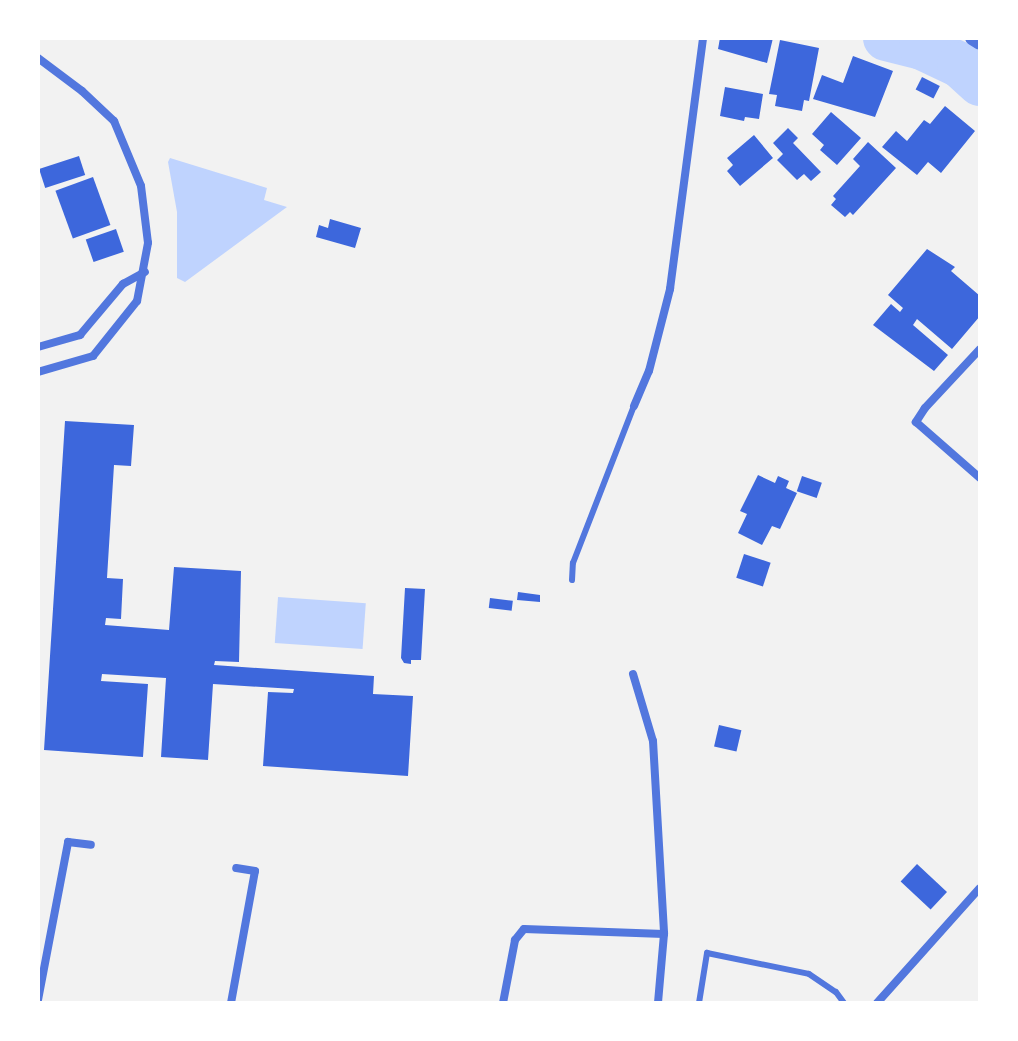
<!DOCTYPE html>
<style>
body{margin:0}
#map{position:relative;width:1018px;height:1041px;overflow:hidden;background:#f2f2f2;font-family:Merriweather,serif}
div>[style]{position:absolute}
.water>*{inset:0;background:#bfd3fe;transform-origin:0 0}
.river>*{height:46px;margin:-23px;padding:0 23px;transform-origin:23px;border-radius:23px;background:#bfd3fe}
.building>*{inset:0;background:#3d67dc;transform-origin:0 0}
.service>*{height:6px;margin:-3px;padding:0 3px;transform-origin:3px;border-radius:3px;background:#5277de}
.minor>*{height:8px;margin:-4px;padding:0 4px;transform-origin:4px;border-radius:4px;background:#5277de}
.tertiary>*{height:14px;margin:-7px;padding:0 7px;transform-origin:7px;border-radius:7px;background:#5277de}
span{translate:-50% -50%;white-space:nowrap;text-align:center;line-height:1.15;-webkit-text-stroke:6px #fff;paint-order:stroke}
.frame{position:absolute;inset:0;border:40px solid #fff;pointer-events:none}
</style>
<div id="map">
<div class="water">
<i style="clip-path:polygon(170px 158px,267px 188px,264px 200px,287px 207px,185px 282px,177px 278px,177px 212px,168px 162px)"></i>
<i style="left:278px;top:597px;width:88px;height:46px;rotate:4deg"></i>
</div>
<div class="river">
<i style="left:886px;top:38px;width:37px;rotate:14deg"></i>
<i style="left:922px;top:47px;width:42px;rotate:25.3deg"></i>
<i style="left:960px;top:65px;width:27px;rotate:42deg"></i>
</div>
<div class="building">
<i style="clip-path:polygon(720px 38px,773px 38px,767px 63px,718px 49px)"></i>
<i style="clip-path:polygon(780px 40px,819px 48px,809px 101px,804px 100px,802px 111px,775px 106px,777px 95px,769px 94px)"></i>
<i style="clip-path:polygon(853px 56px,893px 71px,875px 117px,813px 99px,822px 75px,843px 83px)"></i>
<i style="left:922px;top:77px;width:20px;height:14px;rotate:27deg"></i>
<i style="clip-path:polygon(725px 87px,763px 94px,759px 119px,745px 117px,744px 121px,720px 116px)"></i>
<i style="clip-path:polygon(945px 106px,975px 131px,941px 173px,928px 162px,917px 175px,882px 147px,896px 131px,907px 141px,924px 120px,930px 124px)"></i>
<i style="clip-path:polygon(831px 112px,861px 138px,837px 165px,820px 150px,824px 145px,812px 134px)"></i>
<i style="clip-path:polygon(788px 128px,798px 138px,793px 143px,821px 172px,811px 181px,804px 174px,797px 180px,777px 160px,783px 154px,773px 143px)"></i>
<i style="clip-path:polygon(754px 135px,773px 158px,740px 186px,727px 171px,733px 165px,727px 158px)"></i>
<i style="clip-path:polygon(868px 142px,896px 168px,853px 215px,850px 212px,845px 217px,831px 205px,836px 199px,833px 196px,860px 166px,853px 159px)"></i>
<i style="left:79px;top:156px;width:20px;height:42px;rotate:72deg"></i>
<i style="left:93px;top:177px;width:51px;height:40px;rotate:70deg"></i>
<i style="clip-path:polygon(330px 219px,361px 228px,355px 248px,316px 237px,319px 225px,328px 228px)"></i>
<i style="left:116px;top:229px;width:24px;height:32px;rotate:71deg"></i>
<i style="clip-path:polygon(927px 249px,955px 267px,951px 271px,980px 296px,980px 316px,952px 349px,917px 319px,913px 325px,948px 355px,934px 371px,873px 325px,891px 304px,900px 312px,903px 308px,888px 295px)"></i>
<i style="clip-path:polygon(65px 421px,134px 425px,131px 466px,114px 465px,107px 578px,123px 579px,121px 619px,106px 618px,105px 625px,169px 630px,174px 567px,241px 571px,239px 662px,215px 661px,214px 665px,374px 676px,373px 694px,413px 696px,408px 776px,263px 766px,268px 692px,293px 693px,294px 689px,213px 684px,208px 760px,161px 757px,166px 678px,102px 674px,101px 681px,148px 684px,143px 757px,44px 750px)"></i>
<i style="clip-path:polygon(758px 475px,775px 483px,778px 476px,789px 481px,786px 488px,797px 493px,780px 529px,772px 526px,762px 545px,738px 533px,747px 514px,740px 511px)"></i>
<i style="left:802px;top:476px;width:21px;height:16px;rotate:19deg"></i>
<i style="left:744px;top:554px;width:28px;height:25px;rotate:18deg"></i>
<i style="clip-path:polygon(405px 588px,425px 589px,421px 660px,411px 660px,411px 664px,404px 663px,401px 658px)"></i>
<i style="clip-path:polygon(518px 592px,540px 595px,540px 602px,517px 600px)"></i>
<i style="left:490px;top:598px;width:23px;height:10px;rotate:7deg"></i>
<i style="left:719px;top:725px;width:23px;height:22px;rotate:13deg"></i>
<i style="left:917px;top:864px;width:41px;height:24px;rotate:43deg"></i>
</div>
<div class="service">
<i style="left:572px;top:580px;width:17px;rotate:-87deg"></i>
<i style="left:573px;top:563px;width:168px;rotate:-68.8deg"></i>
<i style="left:699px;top:1003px;width:51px;rotate:-80.9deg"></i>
<i style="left:707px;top:953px;width:104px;rotate:11.6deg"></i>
<i style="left:809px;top:974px;width:32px;rotate:34deg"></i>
<i style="left:836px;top:992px;width:14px;rotate:54deg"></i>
</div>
<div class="minor">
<i style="left:38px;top:58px;width:55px;rotate:36.9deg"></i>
<i style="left:82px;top:91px;width:44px;rotate:43.2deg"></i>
<i style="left:114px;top:121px;width:70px;rotate:67.4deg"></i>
<i style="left:141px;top:186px;width:57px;rotate:83deg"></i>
<i style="left:148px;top:243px;width:59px;rotate:100.7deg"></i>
<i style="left:137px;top:301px;width:70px;rotate:128.7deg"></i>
<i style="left:93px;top:356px;width:57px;rotate:163.8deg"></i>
<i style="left:38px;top:347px;width:44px;rotate:-15.9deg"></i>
<i style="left:80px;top:335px;width:67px;rotate:-49.9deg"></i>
<i style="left:123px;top:284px;width:25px;rotate:-29deg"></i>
<i style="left:980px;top:349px;width:81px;rotate:133deg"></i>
<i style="left:925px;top:408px;width:17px;rotate:123deg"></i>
<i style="left:916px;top:422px;width:85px;rotate:41.2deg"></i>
<i style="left:634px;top:406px;width:38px;rotate:-67deg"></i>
<i style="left:649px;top:371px;width:85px;rotate:-75.6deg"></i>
<i style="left:670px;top:289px;width:253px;rotate:-82.5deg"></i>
<i style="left:633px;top:674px;width:70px;rotate:73.4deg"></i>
<i style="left:653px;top:741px;width:193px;rotate:86.7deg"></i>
<i style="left:664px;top:934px;width:69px;rotate:95deg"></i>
<i style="left:38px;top:1000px;width:161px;rotate:-79.2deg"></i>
<i style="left:68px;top:842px;width:23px;rotate:7deg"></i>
<i style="left:231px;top:1003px;width:134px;rotate:-79.7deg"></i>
<i style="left:255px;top:871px;width:19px;rotate:-171deg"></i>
<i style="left:503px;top:1003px;width:64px;rotate:-79.2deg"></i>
<i style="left:515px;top:940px;width:14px;rotate:-51deg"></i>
<i style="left:524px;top:929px;width:140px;rotate:2deg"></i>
<i style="left:877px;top:1003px;width:154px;rotate:-48.2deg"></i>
</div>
<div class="tertiary">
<i style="left:972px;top:38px;width:9px;rotate:32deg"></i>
</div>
<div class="frame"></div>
</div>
